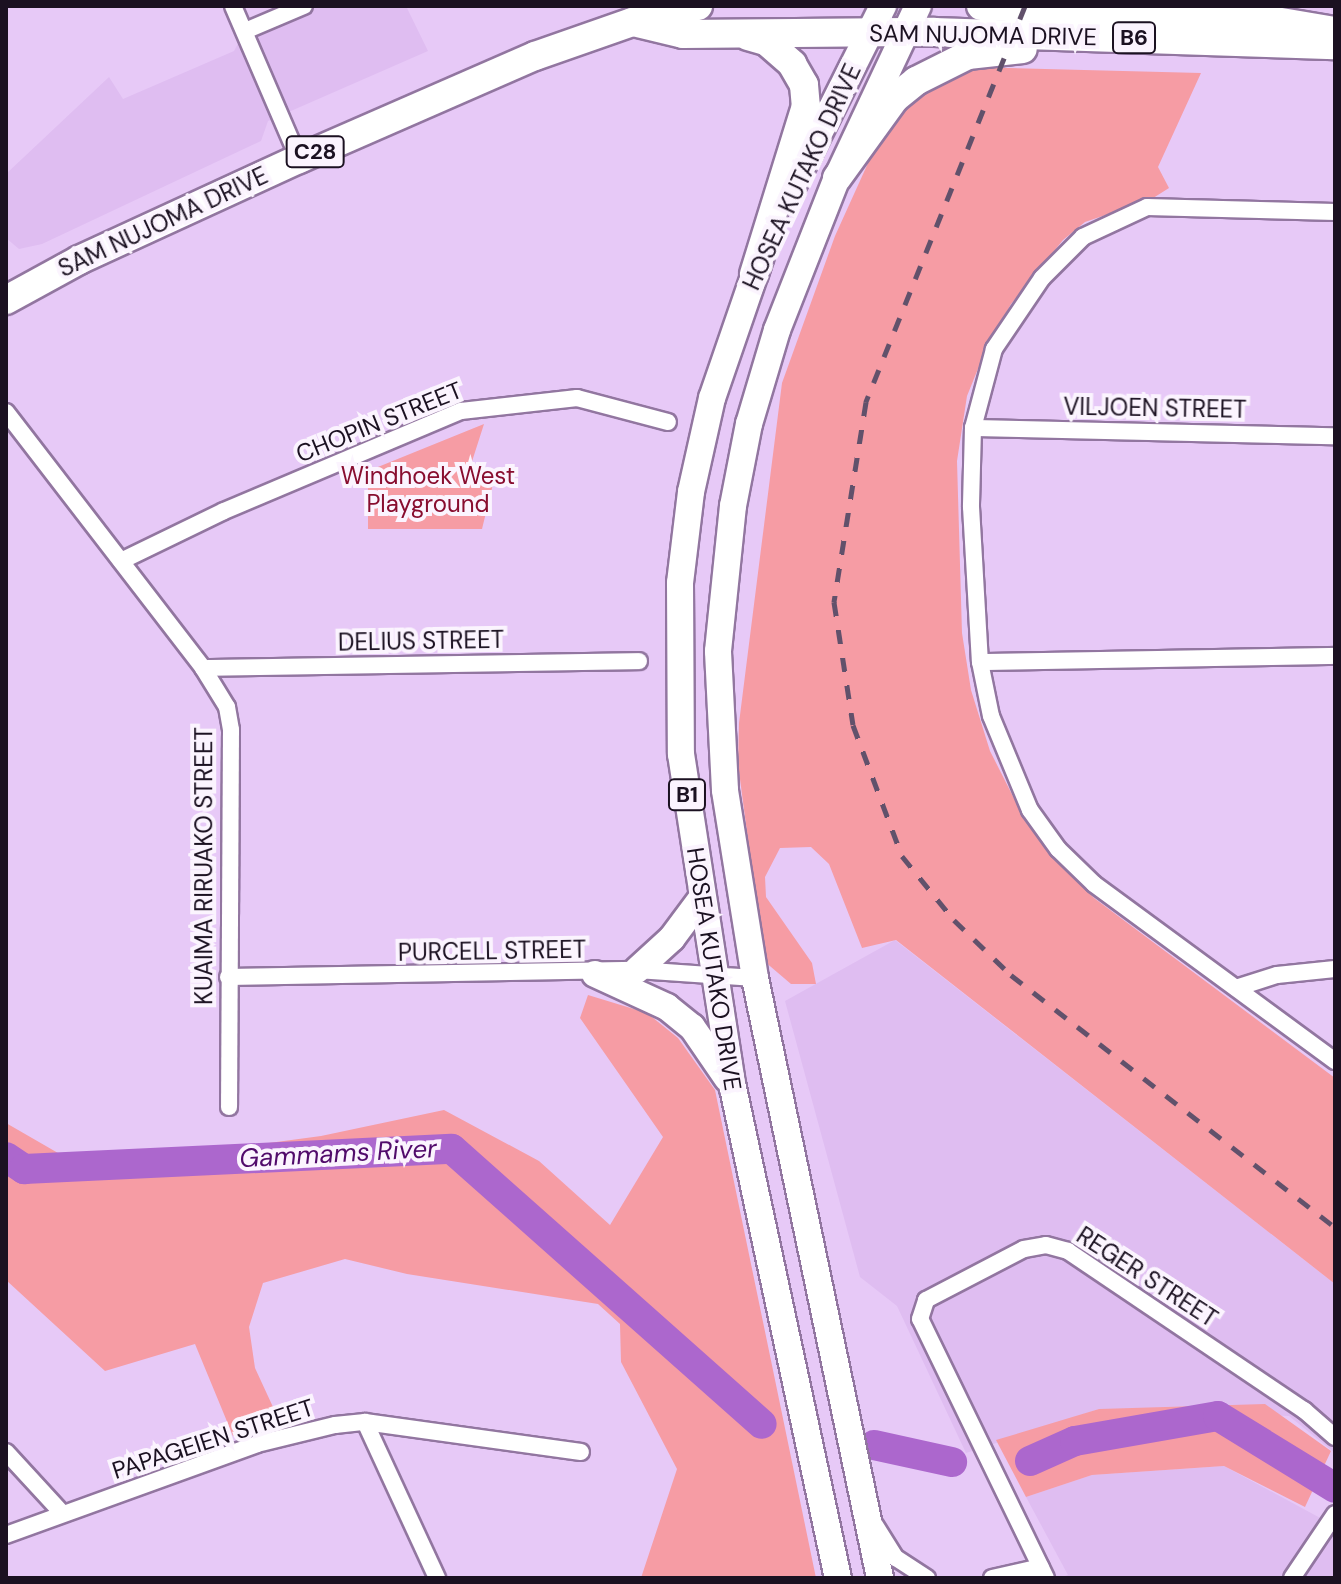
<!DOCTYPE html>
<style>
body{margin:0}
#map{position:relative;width:1341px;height:1584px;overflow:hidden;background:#e7c9f7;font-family:"DM Sans",sans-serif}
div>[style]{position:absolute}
.built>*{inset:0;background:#dfbdf1}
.green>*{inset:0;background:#f69ca4}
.river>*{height:30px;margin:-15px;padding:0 15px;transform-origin:15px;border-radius:15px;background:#ac67cd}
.roads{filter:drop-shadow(2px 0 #9276a0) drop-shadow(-2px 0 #9276a0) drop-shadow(0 2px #9276a0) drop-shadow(0 -2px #9276a0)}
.minor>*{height:16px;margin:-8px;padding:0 8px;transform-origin:8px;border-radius:8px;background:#fff}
.primary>*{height:26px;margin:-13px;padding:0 13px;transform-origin:13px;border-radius:13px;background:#fff}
.trunk>*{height:28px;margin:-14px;padding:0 14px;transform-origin:14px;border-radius:14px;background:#fff}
.rail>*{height:5px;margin-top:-2.5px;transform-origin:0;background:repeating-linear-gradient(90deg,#61516b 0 14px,transparent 0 28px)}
span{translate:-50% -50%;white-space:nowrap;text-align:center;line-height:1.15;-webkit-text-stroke:8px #fbf4fe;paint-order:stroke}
.shield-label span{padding:2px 6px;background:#fbf4fe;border:2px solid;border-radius:6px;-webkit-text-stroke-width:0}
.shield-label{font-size:22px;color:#1b1121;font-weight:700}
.street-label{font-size:24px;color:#1b1121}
.park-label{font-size:24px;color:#880d2f}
.water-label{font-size:26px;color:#510b6b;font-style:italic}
.frame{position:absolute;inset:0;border:8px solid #1b1121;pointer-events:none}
</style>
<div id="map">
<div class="built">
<i style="clip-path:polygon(304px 6px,406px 6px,428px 51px,268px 121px,261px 141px,42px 244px,19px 249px,6px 238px,6px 174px,109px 77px,123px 99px,234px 51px,245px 31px)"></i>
<i style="clip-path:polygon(895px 940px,1335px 1284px,1335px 1453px,1289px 1416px,1099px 1409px,966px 1453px,897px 1306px,860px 1277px,785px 1001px)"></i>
<i style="clip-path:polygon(1224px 1466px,1335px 1526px,1335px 1578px,1059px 1578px,1068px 1575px,1026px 1497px,1092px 1475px)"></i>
</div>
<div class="green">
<i style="clip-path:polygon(969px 67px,1201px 73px,1158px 167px,1169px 188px,1150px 200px,1085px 222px,1063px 240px,1011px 304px,986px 349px,967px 396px,957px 461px,962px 633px,971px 690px,990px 751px,1023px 816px,1056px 857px,1094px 898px,1335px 1078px,1335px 1284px,896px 940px,862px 948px,829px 864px,811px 847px,780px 848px,765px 877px,766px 897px,812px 963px,816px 984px,791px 984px,764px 961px,738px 764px,739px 723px,782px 383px,835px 236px,883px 130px,913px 96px)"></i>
<i style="clip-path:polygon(484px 424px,467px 477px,494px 480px,482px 529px,368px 529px,368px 471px)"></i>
<i style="clip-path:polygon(588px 995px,647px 1013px,678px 1038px,715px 1090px,816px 1578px,641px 1578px,677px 1469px,621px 1362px,620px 1324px,598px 1304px,407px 1274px,345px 1259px,263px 1283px,249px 1327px,255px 1368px,279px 1420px,233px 1436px,195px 1344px,105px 1371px,6px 1280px,6px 1123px,58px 1153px,218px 1150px,321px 1136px,444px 1110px,539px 1161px,610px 1225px,663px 1137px,580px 1018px)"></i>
<i style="clip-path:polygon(1265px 1404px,1331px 1451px,1305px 1507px,1224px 1466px,1092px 1475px,1026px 1497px,996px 1440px,1099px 1409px)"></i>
</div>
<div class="river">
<i style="left:6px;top:1157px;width:22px;rotate:34deg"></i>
<i style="left:24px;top:1169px;width:428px;rotate:-2.7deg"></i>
<i style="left:452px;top:1149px;width:414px;rotate:41.6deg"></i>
<i style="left:874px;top:1445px;width:80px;rotate:12.3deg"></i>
<i style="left:1030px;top:1461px;width:49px;rotate:-24deg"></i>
<i style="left:1075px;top:1441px;width:145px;rotate:-9.9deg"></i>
<i style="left:1218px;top:1416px;width:137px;rotate:31.6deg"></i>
</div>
<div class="roads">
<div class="minor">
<i style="left:233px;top:6px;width:167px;rotate:66.7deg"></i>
<i style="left:245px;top:31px;width:64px;rotate:-23deg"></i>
<i style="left:1335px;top:212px;width:188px;rotate:-178.5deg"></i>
<i style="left:1147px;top:207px;width:71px;rotate:154.9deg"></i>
<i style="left:1083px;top:237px;width:58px;rotate:135deg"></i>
<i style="left:1042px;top:278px;width:86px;rotate:124.1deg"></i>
<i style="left:994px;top:349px;width:82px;rotate:104.9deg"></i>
<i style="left:973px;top:428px;width:79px;rotate:91.5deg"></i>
<i style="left:971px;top:507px;width:155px;rotate:86.7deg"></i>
<i style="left:980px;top:662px;width:55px;rotate:78.5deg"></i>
<i style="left:991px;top:716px;width:102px;rotate:67.5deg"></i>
<i style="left:1030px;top:810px;width:48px;rotate:54.3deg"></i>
<i style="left:1058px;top:849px;width:50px;rotate:44.2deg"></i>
<i style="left:1094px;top:884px;width:299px;rotate:36.3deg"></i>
<i style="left:6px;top:412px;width:323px;rotate:52.4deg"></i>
<i style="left:203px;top:668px;width:46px;rotate:58.4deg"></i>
<i style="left:227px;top:707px;width:23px;rotate:80deg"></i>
<i style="left:231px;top:730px;width:377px;rotate:90.3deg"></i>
<i style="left:973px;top:428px;width:362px;rotate:1.3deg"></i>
<i style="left:121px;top:561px;width:114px;rotate:-25.9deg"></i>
<i style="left:224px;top:511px;width:257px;rotate:-22.9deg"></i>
<i style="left:461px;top:411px;width:117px;rotate:-6.4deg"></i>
<i style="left:577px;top:398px;width:94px;rotate:14.8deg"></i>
<i style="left:980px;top:662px;width:355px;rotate:-1deg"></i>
<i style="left:203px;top:668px;width:436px;rotate:-0.9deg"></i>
<i style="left:228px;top:977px;width:409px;rotate:-1deg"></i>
<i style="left:637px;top:970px;width:118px;rotate:3.9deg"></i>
<i style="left:1236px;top:988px;width:43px;rotate:-17.6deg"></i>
<i style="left:1277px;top:975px;width:58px;rotate:-5.9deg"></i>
<i style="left:365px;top:1422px;width:172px;rotate:65.2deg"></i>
<i style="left:6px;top:1452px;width:83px;rotate:47.4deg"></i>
<i style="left:875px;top:1525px;width:39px;rotate:58deg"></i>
<i style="left:896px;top:1558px;width:37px;rotate:33deg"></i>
<i style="left:6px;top:1535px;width:267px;rotate:-19.9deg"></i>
<i style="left:257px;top:1444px;width:80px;rotate:-13.7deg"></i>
<i style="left:335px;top:1425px;width:30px;rotate:-6deg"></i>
<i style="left:365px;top:1422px;width:218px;rotate:7.9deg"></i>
<i style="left:992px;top:1578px;width:50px;rotate:-12.7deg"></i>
<i style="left:1046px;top:1578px;width:288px;rotate:-115.9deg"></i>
<i style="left:920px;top:1319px;width:20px;rotate:-72deg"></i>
<i style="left:926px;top:1300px;width:110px;rotate:-27.5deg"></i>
<i style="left:1024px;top:1249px;width:22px;rotate:-10deg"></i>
<i style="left:1046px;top:1245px;width:23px;rotate:15deg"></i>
<i style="left:1068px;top:1251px;width:285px;rotate:34deg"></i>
<i style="left:1304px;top:1410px;width:41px;rotate:41.1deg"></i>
<i style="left:1292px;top:1578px;width:77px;rotate:-56.1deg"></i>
</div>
<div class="primary">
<i style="left:788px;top:195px;width:212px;rotate:-63.3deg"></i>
<i style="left:761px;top:256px;width:150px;rotate:109deg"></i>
<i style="left:712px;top:398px;width:96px;rotate:102.6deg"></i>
<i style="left:691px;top:492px;width:92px;rotate:96.9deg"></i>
<i style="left:680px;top:583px;width:171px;rotate:89.7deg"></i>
<i style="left:681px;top:754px;width:338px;rotate:81.2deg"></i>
<i style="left:733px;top:1088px;width:501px;rotate:77.91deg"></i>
<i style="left:637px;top:970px;width:47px;rotate:-42.4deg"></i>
<i style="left:672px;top:938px;width:49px;rotate:-53.4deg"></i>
<i style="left:595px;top:974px;width:79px;rotate:24.6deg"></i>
<i style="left:667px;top:1007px;width:32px;rotate:39deg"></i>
<i style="left:692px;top:1027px;width:62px;rotate:55.5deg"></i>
<i style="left:880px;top:1578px;width:613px;rotate:-101.77deg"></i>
<i style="left:755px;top:978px;width:190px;rotate:-99.1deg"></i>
<i style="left:725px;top:790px;width:139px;rotate:-92.9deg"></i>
<i style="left:718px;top:651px;width:146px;rotate:-84.1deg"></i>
<i style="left:733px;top:506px;width:84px;rotate:-79deg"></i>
<i style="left:749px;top:424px;width:98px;rotate:-73.4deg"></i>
<i style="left:777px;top:330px;width:163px;rotate:-68.5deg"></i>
<i style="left:837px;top:178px;width:190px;rotate:-64.8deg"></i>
</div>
<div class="trunk">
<i style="left:981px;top:6px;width:265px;rotate:2.2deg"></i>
<i style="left:1246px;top:16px;width:90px;rotate:9.6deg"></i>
<i style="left:637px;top:23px;width:47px;rotate:13.4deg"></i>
<i style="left:683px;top:34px;width:251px;rotate:-0.5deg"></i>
<i style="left:934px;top:32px;width:401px;rotate:1.9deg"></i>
<i style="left:748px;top:36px;width:19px;rotate:16deg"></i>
<i style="left:766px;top:41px;width:35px;rotate:41deg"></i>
<i style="left:792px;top:64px;width:24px;rotate:60deg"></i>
<i style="left:804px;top:85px;width:21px;rotate:85deg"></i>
<i style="left:806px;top:106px;width:176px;rotate:107.2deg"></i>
<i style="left:837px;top:178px;width:99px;rotate:-54.1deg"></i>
<i style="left:895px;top:98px;width:27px;rotate:-39deg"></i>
<i style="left:916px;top:81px;width:58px;rotate:-26.6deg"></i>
<i style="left:968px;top:55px;width:55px;rotate:-6.2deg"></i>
<i style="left:6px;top:300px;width:83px;rotate:-28.7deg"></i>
<i style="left:79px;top:260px;width:242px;rotate:-24.7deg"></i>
<i style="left:299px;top:159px;width:257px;rotate:-23.6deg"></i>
<i style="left:535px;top:56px;width:103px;rotate:-19.3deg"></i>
<i style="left:632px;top:22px;width:68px;rotate:-13.6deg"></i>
</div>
</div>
<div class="rail">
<i style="left:1025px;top:6px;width:427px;rotate:111.9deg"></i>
<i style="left:866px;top:402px;width:203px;rotate:99.1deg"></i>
<i style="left:834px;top:602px;width:124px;rotate:81.2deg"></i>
<i style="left:853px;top:725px;width:140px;rotate:69.5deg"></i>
<i style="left:902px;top:856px;width:82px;rotate:50.9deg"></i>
<i style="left:954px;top:920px;width:79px;rotate:44deg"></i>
<i style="left:1011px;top:975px;width:410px;rotate:37.9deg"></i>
</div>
<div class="shield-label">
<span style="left:1134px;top:38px">B6</span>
<span style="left:315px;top:152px">C28</span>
<span style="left:687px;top:795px">B1</span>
</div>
<div class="street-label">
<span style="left:983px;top:35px;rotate:1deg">SAM NUJOMA DRIVE</span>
<span style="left:802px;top:177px;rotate:-65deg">HOSEA KUTAKO DRIVE</span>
<span style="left:163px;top:222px;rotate:-25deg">SAM NUJOMA DRIVE</span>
<span style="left:1155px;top:408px;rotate:1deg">VILJOEN STREET</span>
<span style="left:379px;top:422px;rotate:-22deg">CHOPIN STREET</span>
<span style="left:421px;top:641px;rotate:-1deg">DELIUS STREET</span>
<span style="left:204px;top:866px;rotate:-90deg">KUAIMA RIRUAKO STREET</span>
<span style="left:492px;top:951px;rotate:-1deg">PURCELL STREET</span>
<span style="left:714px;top:969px;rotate:81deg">HOSEA KUTAKO DRIVE</span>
<span style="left:1147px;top:1277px;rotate:33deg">REGER STREET</span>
<span style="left:213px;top:1439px;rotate:-18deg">PAPAGEIEN STREET</span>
</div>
<div class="park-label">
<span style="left:428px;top:490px">Windhoek West<br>Playground</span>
</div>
<div class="water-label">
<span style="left:338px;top:1154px;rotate:-3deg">Gammams River</span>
</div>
<div class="frame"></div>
</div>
